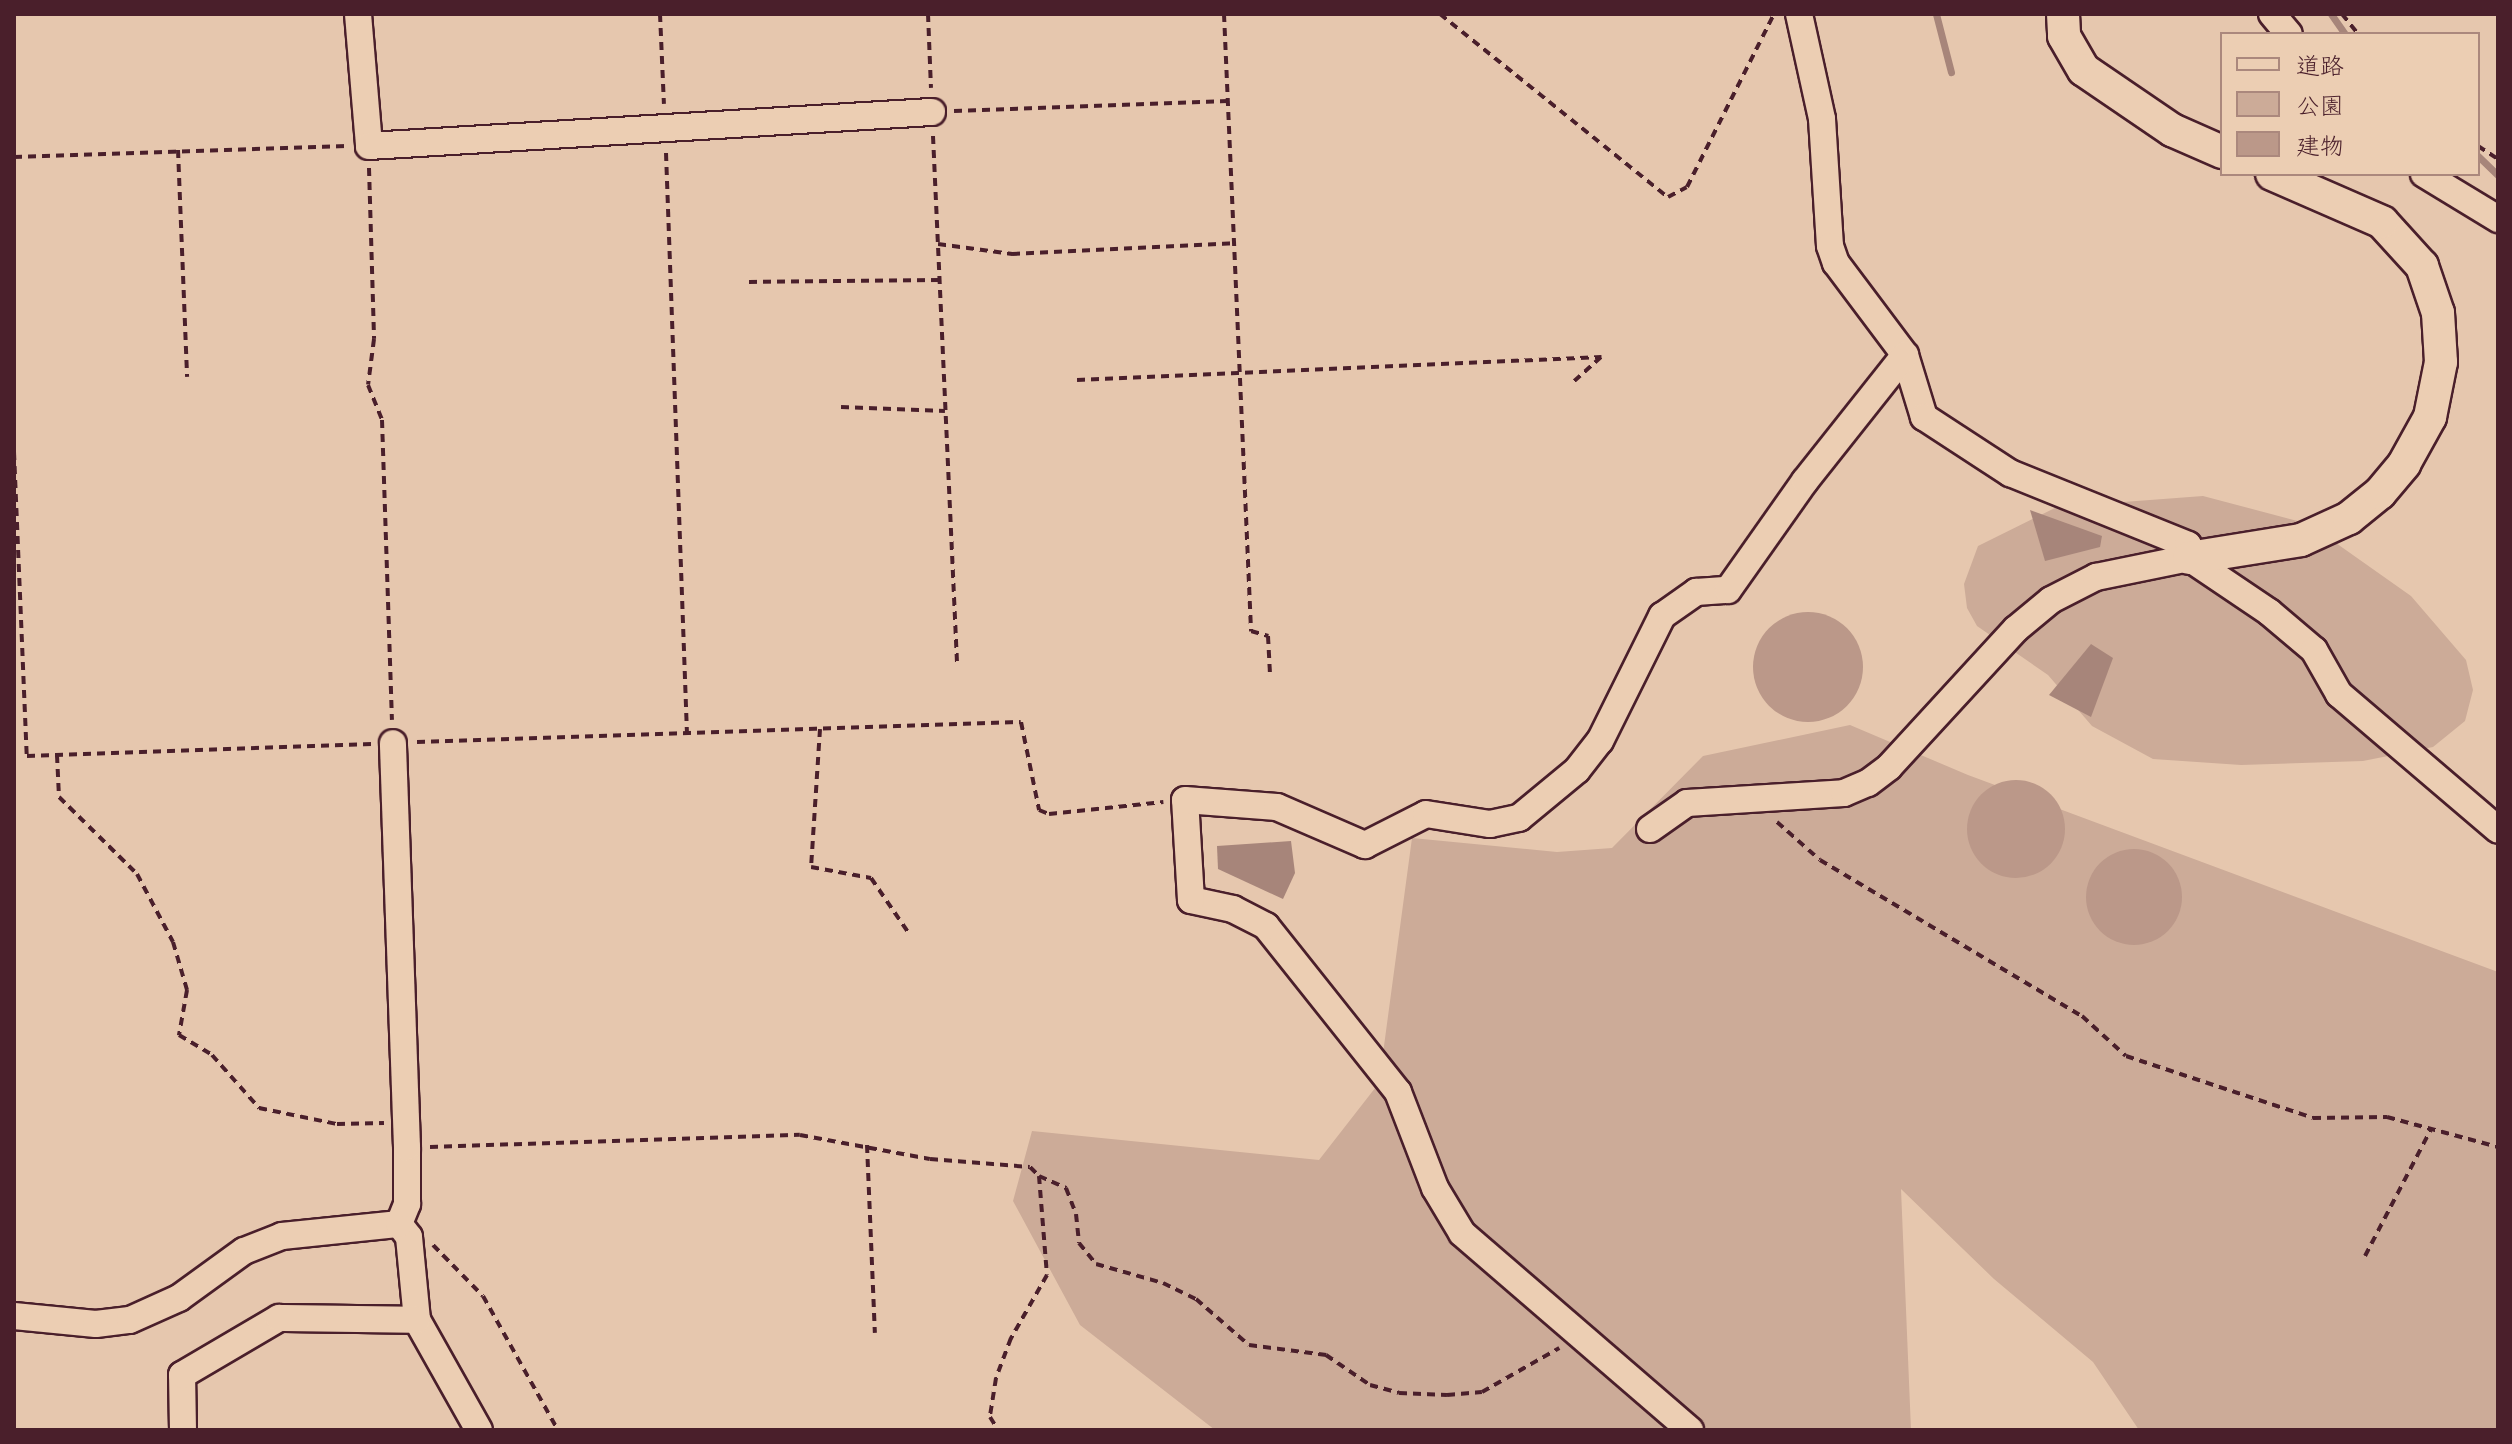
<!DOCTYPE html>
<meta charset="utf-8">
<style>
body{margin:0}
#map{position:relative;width:2512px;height:1444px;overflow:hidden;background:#e6c7ae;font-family:"Playpen Sans","Klee One",sans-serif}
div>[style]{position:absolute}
.green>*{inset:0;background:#ccab98}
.water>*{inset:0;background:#a7857a}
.stream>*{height:7px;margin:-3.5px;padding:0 3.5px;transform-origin:3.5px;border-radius:3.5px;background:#a7857a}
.building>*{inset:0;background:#bb9889}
.round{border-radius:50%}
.path>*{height:4px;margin-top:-2px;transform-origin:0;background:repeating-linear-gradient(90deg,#4a1f2b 0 8px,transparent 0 14px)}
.roads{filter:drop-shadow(2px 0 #4a1f2b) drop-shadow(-2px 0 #4a1f2b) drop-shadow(0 2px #4a1f2b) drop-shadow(0 -2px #4a1f2b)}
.minor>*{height:26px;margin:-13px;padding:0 13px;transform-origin:13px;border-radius:13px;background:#ecceb3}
.tertiary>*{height:32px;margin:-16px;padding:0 16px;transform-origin:16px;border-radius:16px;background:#ecceb3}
span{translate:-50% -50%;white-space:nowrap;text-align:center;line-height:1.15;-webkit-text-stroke:6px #ecceb3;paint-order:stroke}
.frame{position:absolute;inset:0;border:16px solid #4a1f2b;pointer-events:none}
.legend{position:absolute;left:2220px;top:32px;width:260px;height:144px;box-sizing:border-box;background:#ecceb3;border:2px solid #ab887d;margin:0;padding:10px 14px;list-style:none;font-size:24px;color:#4a1f2b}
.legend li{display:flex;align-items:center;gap:16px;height:40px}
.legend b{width:40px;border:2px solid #ab887d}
</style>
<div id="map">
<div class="green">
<i style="clip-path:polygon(2203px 496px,2309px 524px,2411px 596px,2466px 660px,2473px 690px,2465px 721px,2433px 747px,2363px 761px,2241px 765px,2153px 759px,2092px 726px,2048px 675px,1977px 626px,1967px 608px,1964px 584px,1978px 546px,2057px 507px)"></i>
<i style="clip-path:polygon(1850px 725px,1968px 775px,2498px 972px,2498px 1430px,2139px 1430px,2093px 1362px,1994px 1279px,1901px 1189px,1911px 1430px,1215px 1430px,1080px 1325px,1013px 1201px,1032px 1131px,1319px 1160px,1379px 1083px,1412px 838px,1557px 852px,1612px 848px,1703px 756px)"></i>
</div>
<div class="water">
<i style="clip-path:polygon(2030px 510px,2102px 536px,2100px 547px,2045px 561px)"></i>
<i style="clip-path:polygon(2091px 644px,2113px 658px,2091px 717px,2049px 695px)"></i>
<i style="clip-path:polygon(1291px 841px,1295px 873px,1283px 899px,1218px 869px,1217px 846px)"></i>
</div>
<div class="stream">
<i style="left:1936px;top:14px;width:60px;rotate:75.5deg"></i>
<i style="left:2331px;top:14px;width:24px;rotate:55deg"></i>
<i style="left:2478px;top:156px;width:28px;rotate:44deg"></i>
</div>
<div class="building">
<i class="round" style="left:1753px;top:612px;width:110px;height:110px"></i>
<i class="round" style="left:1967px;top:780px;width:98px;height:98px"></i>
<i class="round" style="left:2086px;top:849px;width:96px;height:96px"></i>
</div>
<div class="path">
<i style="left:660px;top:14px;width:90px;rotate:87.5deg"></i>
<i style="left:928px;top:14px;width:74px;rotate:87.7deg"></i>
<i style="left:1224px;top:14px;width:618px;rotate:87.49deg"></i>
<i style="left:1251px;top:631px;width:18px;rotate:16deg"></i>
<i style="left:1268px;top:636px;width:38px;rotate:87deg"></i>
<i style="left:1440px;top:14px;width:292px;rotate:38.8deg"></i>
<i style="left:1668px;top:197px;width:21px;rotate:-28deg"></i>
<i style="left:1687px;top:187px;width:194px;rotate:-63.3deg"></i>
<i style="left:2342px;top:14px;width:26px;rotate:51deg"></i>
<i style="left:954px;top:111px;width:274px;rotate:-2.1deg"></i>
<i style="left:933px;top:136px;width:527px;rotate:87.39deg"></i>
<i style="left:2478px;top:146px;width:24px;rotate:33deg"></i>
<i style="left:178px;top:150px;width:227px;rotate:87.7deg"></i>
<i style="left:666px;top:153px;width:581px;rotate:87.93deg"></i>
<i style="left:14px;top:157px;width:333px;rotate:-1.9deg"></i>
<i style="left:369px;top:168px;width:171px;rotate:88.3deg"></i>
<i style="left:374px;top:339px;width:46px;rotate:97.4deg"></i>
<i style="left:368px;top:385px;width:38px;rotate:68deg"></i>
<i style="left:382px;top:420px;width:300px;rotate:88.1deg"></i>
<i style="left:938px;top:244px;width:75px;rotate:7.7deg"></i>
<i style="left:1012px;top:254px;width:222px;rotate:-2.8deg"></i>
<i style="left:749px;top:282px;width:190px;rotate:-0.6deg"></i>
<i style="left:1077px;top:380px;width:525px;rotate:-2.51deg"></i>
<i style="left:1601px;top:357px;width:36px;rotate:138deg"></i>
<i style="left:841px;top:407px;width:104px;rotate:2.2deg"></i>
<i style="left:14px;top:452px;width:304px;rotate:87.6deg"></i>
<i style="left:27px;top:756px;width:345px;rotate:-2deg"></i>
<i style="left:820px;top:729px;width:138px;rotate:93.7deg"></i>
<i style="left:811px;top:867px;width:61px;rotate:10.4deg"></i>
<i style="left:871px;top:878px;width:65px;rotate:55.6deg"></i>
<i style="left:417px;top:742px;width:604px;rotate:-1.9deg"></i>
<i style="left:1021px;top:722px;width:90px;rotate:78.4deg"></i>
<i style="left:1039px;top:810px;width:11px;rotate:22deg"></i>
<i style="left:1049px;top:814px;width:115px;rotate:-6deg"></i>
<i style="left:57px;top:755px;width:42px;rotate:87.3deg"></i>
<i style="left:59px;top:797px;width:110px;rotate:44.6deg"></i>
<i style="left:137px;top:874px;width:77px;rotate:62.1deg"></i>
<i style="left:173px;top:942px;width:50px;rotate:73.7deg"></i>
<i style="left:187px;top:990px;width:46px;rotate:100.1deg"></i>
<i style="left:179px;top:1035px;width:39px;rotate:31deg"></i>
<i style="left:212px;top:1055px;width:71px;rotate:48.4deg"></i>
<i style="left:259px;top:1108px;width:80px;rotate:11.6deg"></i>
<i style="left:337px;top:1124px;width:47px;rotate:-1.2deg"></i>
<i style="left:1777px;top:822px;width:57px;rotate:41.5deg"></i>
<i style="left:1820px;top:860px;width:305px;rotate:30.8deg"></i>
<i style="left:2082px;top:1016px;width:59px;rotate:42.3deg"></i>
<i style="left:2126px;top:1056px;width:197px;rotate:18.3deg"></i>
<i style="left:2313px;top:1118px;width:74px;rotate:-0.8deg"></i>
<i style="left:2387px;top:1117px;width:115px;rotate:15.1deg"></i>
<i style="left:867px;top:1145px;width:188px;rotate:87.6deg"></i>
<i style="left:430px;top:1147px;width:370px;rotate:-1.9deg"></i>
<i style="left:800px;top:1135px;width:132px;rotate:10.5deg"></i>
<i style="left:930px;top:1159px;width:100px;rotate:4.6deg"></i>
<i style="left:1030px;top:1167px;width:13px;rotate:45deg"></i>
<i style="left:1039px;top:1176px;width:99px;rotate:85.4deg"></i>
<i style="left:1047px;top:1275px;width:73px;rotate:119.7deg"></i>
<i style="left:1011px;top:1338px;width:43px;rotate:110.6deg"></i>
<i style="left:996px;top:1378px;width:39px;rotate:99deg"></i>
<i style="left:990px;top:1417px;width:15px;rotate:58deg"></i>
<i style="left:1039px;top:1176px;width:30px;rotate:24deg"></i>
<i style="left:1066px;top:1188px;width:28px;rotate:69deg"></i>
<i style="left:1076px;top:1214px;width:29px;rotate:84deg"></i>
<i style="left:1079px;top:1243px;width:27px;rotate:51deg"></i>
<i style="left:1096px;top:1264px;width:70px;rotate:15.8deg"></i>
<i style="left:1163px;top:1283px;width:37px;rotate:26deg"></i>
<i style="left:1196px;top:1299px;width:70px;rotate:41deg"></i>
<i style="left:1249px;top:1345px;width:78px;rotate:7.4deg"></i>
<i style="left:1326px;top:1355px;width:53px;rotate:34.3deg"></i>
<i style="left:1370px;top:1385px;width:30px;rotate:15deg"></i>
<i style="left:1399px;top:1393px;width:48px;rotate:2.4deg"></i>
<i style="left:1447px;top:1395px;width:35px;rotate:-5deg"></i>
<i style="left:1482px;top:1392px;width:89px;rotate:-29.7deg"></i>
<i style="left:433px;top:1245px;width:71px;rotate:45.6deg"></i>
<i style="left:483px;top:1296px;width:154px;rotate:60.8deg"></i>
<i style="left:2365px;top:1256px;width:143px;rotate:-62.5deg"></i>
</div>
<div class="roads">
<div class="minor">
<i style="left:358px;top:14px;width:132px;rotate:85.2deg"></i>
<i style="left:369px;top:146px;width:564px;rotate:-3.46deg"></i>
<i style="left:1799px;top:14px;width:107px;rotate:77.6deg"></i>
<i style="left:1822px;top:119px;width:127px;rotate:86.4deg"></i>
<i style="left:1830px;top:246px;width:18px;rotate:71deg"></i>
<i style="left:1836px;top:263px;width:115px;rotate:53.1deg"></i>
<i style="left:1905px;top:355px;width:65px;rotate:73deg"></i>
<i style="left:1924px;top:417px;width:103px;rotate:33.1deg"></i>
<i style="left:2010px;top:473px;width:192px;rotate:22deg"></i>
<i style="left:2188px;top:545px;width:13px;rotate:86deg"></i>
<i style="left:2272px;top:14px;width:26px;rotate:50deg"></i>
<i style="left:2424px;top:174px;width:87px;rotate:31.3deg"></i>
<i style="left:1650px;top:829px;width:45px;rotate:-35.1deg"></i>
<i style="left:1687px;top:803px;width:157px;rotate:-3.6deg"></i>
<i style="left:1844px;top:793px;width:26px;rotate:-23deg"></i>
<i style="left:1868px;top:783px;width:26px;rotate:-37deg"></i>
<i style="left:1889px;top:767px;width:188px;rotate:-47.4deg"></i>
<i style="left:2016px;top:629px;width:45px;rotate:-39.6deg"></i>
<i style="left:2051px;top:600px;width:51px;rotate:-27.1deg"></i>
<i style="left:2096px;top:577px;width:95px;rotate:-11.5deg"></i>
<i style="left:2189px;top:558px;width:97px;rotate:34deg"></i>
<i style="left:2269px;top:612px;width:59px;rotate:40.2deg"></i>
<i style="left:2314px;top:650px;width:51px;rotate:60.4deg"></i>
<i style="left:2339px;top:694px;width:209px;rotate:40.5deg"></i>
<i style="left:399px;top:1224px;width:16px;rotate:52deg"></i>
<i style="left:409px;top:1237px;width:83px;rotate:84.5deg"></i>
<i style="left:417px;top:1320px;width:126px;rotate:60.6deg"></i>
<i style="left:14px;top:1316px;width:82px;rotate:5.6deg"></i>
<i style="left:96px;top:1324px;width:34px;rotate:-7deg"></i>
<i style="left:130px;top:1320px;width:54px;rotate:-24.2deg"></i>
<i style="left:179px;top:1298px;width:80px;rotate:-35.9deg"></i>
<i style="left:244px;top:1251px;width:41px;rotate:-21.5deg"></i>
<i style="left:282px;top:1236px;width:118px;rotate:-5.9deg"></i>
<i style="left:399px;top:1224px;width:22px;rotate:-68deg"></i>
<i style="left:407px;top:1204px;width:57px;rotate:-90deg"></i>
<i style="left:407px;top:1147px;width:404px;rotate:-92deg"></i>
<i style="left:183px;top:1430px;width:55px;rotate:-91deg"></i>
<i style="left:182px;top:1375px;width:113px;rotate:-30.4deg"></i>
<i style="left:279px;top:1318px;width:138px;rotate:0.8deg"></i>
<i style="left:1690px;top:1430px;width:301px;rotate:-139.2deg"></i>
<i style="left:1462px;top:1233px;width:52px;rotate:-121deg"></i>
<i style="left:1435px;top:1188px;width:103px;rotate:-111.1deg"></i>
<i style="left:1398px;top:1092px;width:212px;rotate:-128.5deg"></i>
<i style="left:1266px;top:926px;width:37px;rotate:-153deg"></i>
<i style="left:1233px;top:909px;width:43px;rotate:-167.9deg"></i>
<i style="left:1191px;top:900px;width:100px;rotate:-93.4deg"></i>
<i style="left:1185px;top:800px;width:92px;rotate:4.4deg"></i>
<i style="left:1277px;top:807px;width:96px;rotate:23.4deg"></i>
<i style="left:1365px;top:845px;width:68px;rotate:-26.9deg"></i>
<i style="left:1426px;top:814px;width:65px;rotate:8.9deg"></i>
<i style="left:1490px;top:824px;width:30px;rotate:-12deg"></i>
<i style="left:1519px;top:818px;width:75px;rotate:-39.6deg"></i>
<i style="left:1577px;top:770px;width:37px;rotate:-52deg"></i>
<i style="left:1600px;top:741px;width:140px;rotate:-63.6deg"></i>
<i style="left:1662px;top:616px;width:42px;rotate:-35.2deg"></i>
<i style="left:1696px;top:592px;width:32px;rotate:-4deg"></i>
<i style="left:1728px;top:590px;width:133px;rotate:-54.8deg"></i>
<i style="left:1805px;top:481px;width:161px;rotate:-51.6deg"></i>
</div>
<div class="tertiary">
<i style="left:2063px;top:14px;width:22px;rotate:87deg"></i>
<i style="left:2064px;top:36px;width:39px;rotate:60deg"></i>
<i style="left:2084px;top:70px;width:107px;rotate:34.3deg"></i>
<i style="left:2172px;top:130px;width:55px;rotate:23.7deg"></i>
<i style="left:2189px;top:558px;width:113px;rotate:-9.1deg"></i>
<i style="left:2301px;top:540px;width:53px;rotate:-24.6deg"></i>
<i style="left:2349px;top:518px;width:40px;rotate:-39deg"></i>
<i style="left:2380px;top:493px;width:38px;rotate:-50deg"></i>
<i style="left:2404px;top:464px;width:54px;rotate:-61deg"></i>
<i style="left:2430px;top:417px;width:56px;rotate:-78.7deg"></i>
<i style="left:2441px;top:362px;width:49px;rotate:-93.5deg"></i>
<i style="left:2438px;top:313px;width:50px;rotate:-108.8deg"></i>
<i style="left:2422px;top:266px;width:59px;rotate:-132.3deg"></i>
<i style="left:2382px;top:222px;width:120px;rotate:-156.4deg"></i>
</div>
</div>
<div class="frame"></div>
<ul class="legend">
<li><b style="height:10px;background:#ecceb3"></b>道路</li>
<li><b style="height:22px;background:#ccab98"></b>公園</li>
<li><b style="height:22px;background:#bb9889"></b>建物</li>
</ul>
</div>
